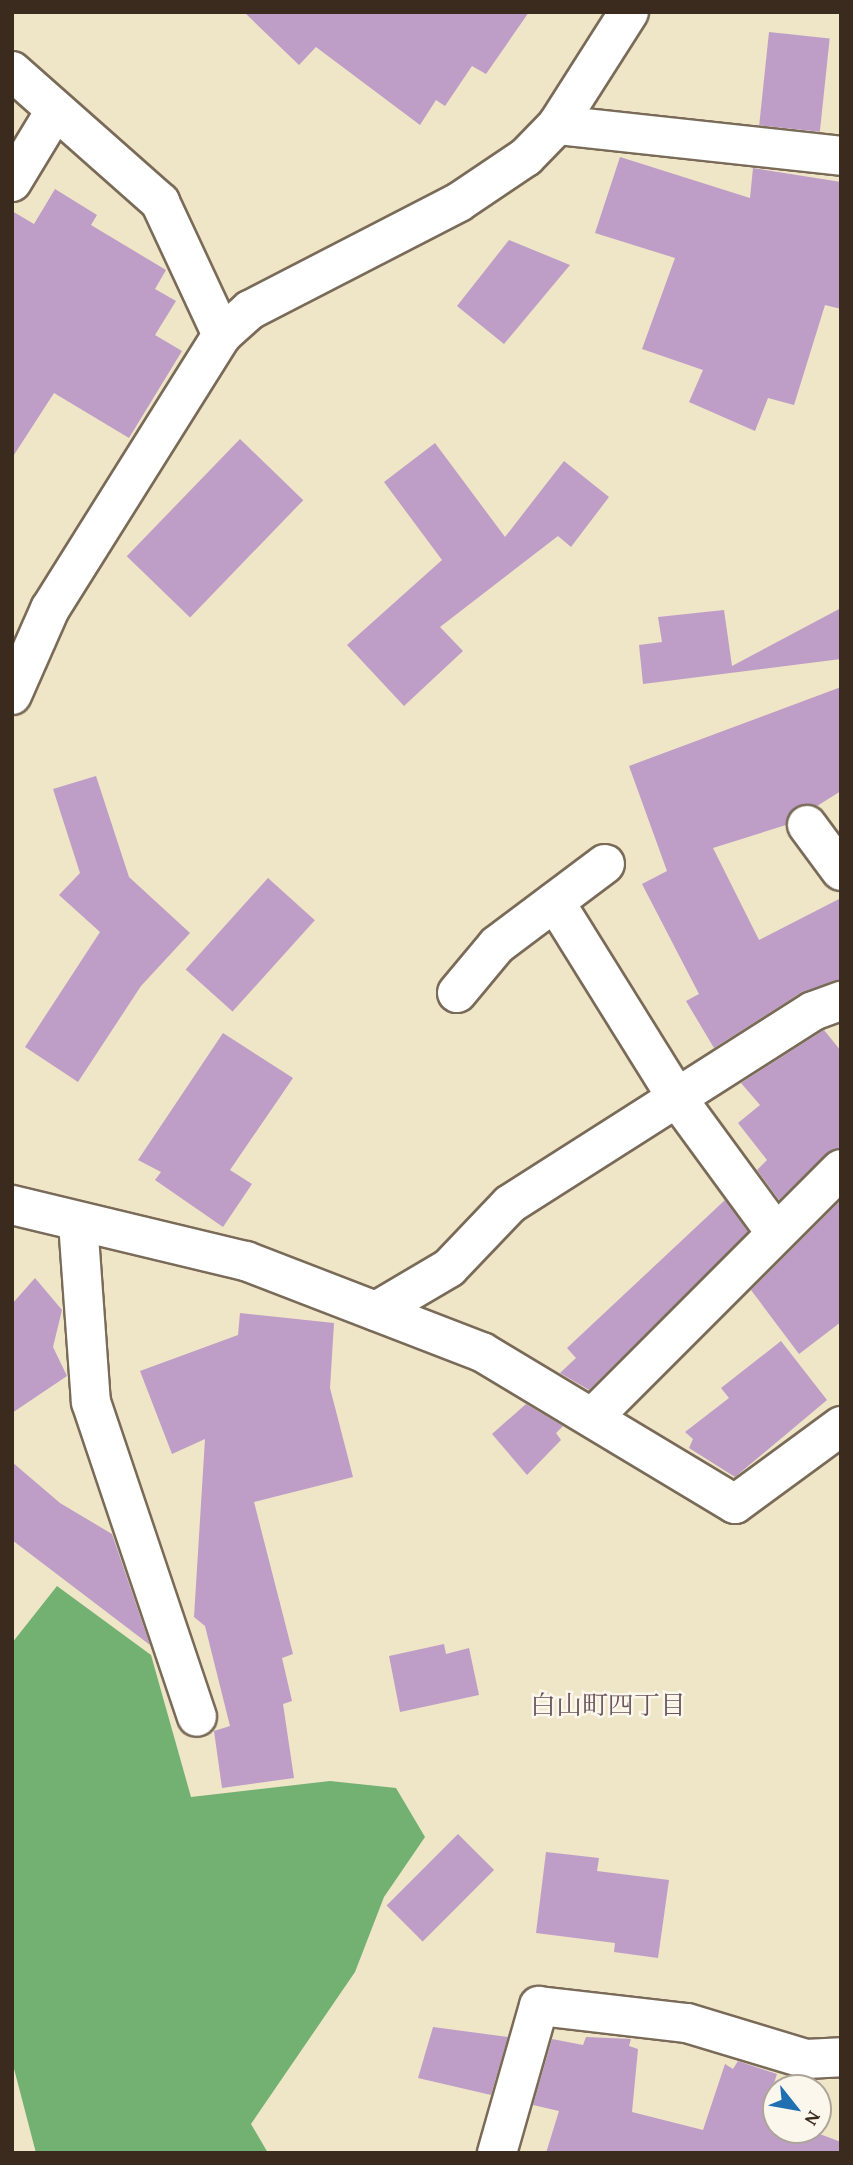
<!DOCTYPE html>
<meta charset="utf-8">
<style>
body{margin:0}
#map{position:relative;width:853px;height:2165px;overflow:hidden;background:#efe5c7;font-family:"Gentium Book Plus","Noto Serif JP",serif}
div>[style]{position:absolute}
.forest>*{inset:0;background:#73b172}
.building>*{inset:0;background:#be9ec7;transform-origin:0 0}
.roads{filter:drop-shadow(2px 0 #7a6b59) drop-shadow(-2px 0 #7a6b59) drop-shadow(0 2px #7a6b59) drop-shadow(0 -2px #7a6b59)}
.minor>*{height:38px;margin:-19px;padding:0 19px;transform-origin:19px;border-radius:19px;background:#fff}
span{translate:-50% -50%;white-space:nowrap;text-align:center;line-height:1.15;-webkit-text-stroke:5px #fbf7ec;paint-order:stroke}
.neighbourhood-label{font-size:26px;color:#695359}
.frame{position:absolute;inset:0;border:14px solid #3b2a1e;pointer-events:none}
.north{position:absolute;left:762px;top:2074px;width:70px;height:70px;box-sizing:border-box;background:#fbf7ec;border:2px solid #aea59a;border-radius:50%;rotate:121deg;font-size:19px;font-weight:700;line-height:28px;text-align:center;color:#3b2a1e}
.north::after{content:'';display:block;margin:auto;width:24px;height:32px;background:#1f6fb2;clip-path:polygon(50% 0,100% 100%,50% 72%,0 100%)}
</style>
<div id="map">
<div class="forest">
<i style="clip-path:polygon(57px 1586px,151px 1655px,191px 1797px,330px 1781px,396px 1788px,425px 1837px,384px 1897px,355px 1972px,251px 2124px,268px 2153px,36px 2153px,12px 2061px,12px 1643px)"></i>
</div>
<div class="building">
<i style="clip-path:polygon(244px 12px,529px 12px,486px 74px,472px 66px,445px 106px,436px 100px,420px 125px,316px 47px,299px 65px)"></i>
<i style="left:769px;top:32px;width:61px;height:94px;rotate:6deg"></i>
<i style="clip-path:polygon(620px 157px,750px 198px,753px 168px,841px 182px,841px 309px,825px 305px,794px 405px,768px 398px,755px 431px,689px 402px,703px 370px,642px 349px,675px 258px,595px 233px)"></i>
<i style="clip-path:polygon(55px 189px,97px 215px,91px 225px,166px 270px,155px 289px,176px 301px,155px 335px,182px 351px,129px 438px,54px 393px,12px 458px,12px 211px,34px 224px)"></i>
<i style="clip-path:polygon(509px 240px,570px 265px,504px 344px,457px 306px)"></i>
<i style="left:240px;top:439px;width:88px;height:163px;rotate:44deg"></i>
<i style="clip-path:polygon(435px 443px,505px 537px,564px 461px,609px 497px,571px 547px,558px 536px,440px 627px,463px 651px,404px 706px,347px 645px,442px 560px,384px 482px)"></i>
<i style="clip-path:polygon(841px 608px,841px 659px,643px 684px,639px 645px,662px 642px,658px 617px,724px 610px,732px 666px)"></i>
<i style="clip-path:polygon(841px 687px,841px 791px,817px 806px,795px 807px,786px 825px,713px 848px,759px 940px,841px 898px,841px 980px,802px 992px,714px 1048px,686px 1001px,699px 994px,642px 884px,667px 871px,629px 766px)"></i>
<i style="clip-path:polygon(96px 776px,129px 877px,190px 933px,141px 986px,78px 1082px,25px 1047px,100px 932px,59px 895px,80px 873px,53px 789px)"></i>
<i style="left:268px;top:878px;width:63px;height:123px;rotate:42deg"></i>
<i style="clip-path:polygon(824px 1030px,841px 1051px,841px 1148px,826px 1154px,779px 1200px,757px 1170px,767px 1160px,738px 1123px,760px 1105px,741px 1083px)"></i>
<i style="clip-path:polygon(223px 1033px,293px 1078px,230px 1170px,252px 1184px,223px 1227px,155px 1180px,161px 1172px,138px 1160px)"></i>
<i style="clip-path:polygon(725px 1200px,748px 1232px,589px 1390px,560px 1373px,576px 1358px,567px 1348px)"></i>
<i style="clip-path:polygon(841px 1200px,841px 1322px,799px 1354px,751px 1290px)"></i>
<i style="clip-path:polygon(35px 1278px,62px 1310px,53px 1347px,67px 1376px,12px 1413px,12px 1304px)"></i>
<i style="clip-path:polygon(240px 1313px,334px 1323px,330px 1388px,353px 1477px,254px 1502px,293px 1654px,282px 1658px,292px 1701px,283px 1704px,294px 1778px,222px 1788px,214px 1731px,230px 1726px,205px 1626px,194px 1617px,205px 1439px,172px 1454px,140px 1371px,238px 1335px)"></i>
<i style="clip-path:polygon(781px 1341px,827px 1400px,735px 1477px,689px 1448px,693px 1439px,685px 1432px,729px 1398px,721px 1388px)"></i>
<i style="clip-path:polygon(526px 1404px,563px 1426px,556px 1433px,561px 1440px,527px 1475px,492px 1434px)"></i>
<i style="clip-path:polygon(12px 1462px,60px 1503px,112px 1534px,150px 1645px,12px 1540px)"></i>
<i style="clip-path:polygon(444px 1644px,446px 1654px,469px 1648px,479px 1695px,400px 1712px,389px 1656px)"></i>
<i style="left:458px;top:1834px;width:51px;height:101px;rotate:45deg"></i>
<i style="clip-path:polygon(546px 1852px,599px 1858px,597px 1871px,669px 1880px,658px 1958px,614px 1952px,615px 1943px,536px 1933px)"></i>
<i style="clip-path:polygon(433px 2027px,508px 2037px,491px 2095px,418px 2078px)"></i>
<i style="clip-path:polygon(586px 2037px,631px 2039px,629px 2046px,638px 2049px,632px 2112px,703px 2130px,725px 2064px,733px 2069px,738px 2061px,777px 2074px,764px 2113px,776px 2118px,776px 2130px,809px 2130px,841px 2142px,841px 2153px,546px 2153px,559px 2111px,533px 2105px,552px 2039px,583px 2045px)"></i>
</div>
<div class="roads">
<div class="minor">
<i style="left:12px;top:71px;width:198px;rotate:41.5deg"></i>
<i style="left:160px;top:202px;width:147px;rotate:65deg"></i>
<i style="left:557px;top:125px;width:286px;rotate:6.2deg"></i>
<i style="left:12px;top:182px;width:83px;rotate:-58.8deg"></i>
<i style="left:12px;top:695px;width:94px;rotate:-66.2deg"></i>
<i style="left:50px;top:609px;width:324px;rotate:-57.9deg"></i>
<i style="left:222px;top:335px;width:38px;rotate:-42deg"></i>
<i style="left:250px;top:310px;width:235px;rotate:-27.3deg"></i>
<i style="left:459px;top:202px;width:81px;rotate:-33.9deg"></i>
<i style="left:526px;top:157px;width:45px;rotate:-45.9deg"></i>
<i style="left:557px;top:125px;width:134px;rotate:-57.5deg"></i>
<i style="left:807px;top:825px;width:57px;rotate:53.5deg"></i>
<i style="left:555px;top:902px;width:231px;rotate:58.1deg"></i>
<i style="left:677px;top:1098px;width:166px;rotate:53.8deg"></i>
<i style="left:457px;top:993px;width:62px;rotate:-50.2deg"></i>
<i style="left:497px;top:945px;width:135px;rotate:-36.9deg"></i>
<i style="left:12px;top:1205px;width:241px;rotate:13.5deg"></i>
<i style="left:246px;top:1261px;width:253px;rotate:21.1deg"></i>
<i style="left:482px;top:1352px;width:295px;rotate:31deg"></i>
<i style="left:735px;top:1504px;width:132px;rotate:-36.3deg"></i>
<i style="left:78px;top:1222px;width:180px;rotate:85.9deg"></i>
<i style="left:91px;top:1402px;width:332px;rotate:71.4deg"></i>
<i style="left:376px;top:1311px;width:85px;rotate:-30.5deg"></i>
<i style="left:449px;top:1268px;width:88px;rotate:-46.4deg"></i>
<i style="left:510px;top:1204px;width:359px;rotate:-32.5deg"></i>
<i style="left:813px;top:1011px;width:30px;rotate:-20deg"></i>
<i style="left:594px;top:1416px;width:349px;rotate:-45deg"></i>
<i style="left:497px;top:2153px;width:153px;rotate:-74.1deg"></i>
<i style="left:539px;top:2006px;width:149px;rotate:6.6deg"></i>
<i style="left:687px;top:2023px;width:124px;rotate:16.8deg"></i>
<i style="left:806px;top:2059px;width:35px;rotate:-3deg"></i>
</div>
</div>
<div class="neighbourhood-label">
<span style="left:608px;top:1705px">白山町四丁目</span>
</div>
<div class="frame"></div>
<div class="north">N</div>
</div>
